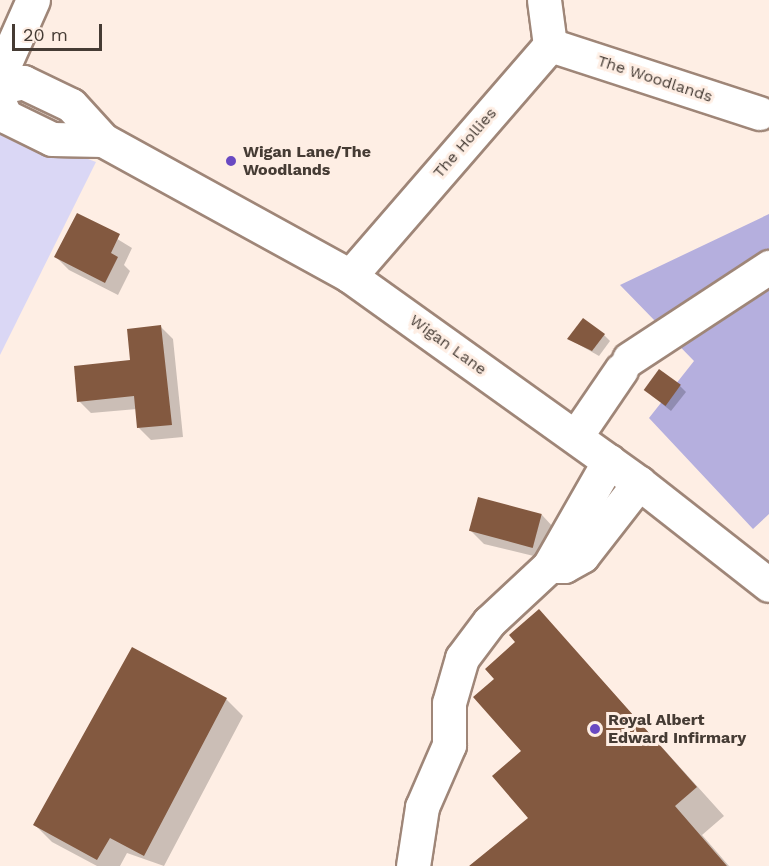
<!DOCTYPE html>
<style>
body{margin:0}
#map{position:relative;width:769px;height:866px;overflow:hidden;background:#feeee4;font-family:"Work Sans",sans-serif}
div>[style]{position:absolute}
.green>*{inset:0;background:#dad7f5}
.forest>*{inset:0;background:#b5afde}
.shadow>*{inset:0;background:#0003}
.building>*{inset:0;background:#835940;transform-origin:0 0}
.roads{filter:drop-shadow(2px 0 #9f8678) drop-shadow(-2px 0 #9f8678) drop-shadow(0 2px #9f8678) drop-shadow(0 -2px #9f8678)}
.minor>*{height:33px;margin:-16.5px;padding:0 16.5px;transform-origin:16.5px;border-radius:16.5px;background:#fff}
.highway>*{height:33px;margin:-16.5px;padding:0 16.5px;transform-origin:16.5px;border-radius:16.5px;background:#fff}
.dots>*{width:16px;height:16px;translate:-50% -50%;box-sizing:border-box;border:3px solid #feeee4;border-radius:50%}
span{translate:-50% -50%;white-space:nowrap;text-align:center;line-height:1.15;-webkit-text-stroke:6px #feeee4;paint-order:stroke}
.street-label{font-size:16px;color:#453b34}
.poi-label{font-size:16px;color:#453b34;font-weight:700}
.left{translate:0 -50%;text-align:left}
.scale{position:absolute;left:12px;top:24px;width:90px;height:27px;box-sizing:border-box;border:3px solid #453b34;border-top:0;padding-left:8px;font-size:18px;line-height:21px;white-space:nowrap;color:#453b34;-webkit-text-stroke:4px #feeee4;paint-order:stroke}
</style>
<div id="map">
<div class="green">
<i style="clip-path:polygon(0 126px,96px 162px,0 355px)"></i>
</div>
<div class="forest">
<i style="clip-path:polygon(769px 214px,769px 514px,753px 529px,649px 418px,694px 361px,620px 285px)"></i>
</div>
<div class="shadow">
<i style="clip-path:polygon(78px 215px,132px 248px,124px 265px,130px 271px,118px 295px,69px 270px,56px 257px)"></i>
<i style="clip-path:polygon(161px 327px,173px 339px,183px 437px,151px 440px,139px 428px,137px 409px,91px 413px,79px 401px,132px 361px)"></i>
<i style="clip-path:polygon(604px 335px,610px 341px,599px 356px,569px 339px)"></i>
<i style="clip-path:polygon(680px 386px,686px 392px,671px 411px,651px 395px)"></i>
<i style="clip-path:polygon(542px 515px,554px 528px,546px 559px,484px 544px,471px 531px)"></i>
<i style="clip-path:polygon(539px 611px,724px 816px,702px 835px,729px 866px,471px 866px,531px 818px,523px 751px,496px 679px)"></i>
<i style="clip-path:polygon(226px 699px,243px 716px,164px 866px,127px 853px,120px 866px,97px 866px,52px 842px,35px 825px)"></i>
</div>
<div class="building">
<i style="clip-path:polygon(77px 213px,120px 234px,111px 253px,118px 257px,105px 283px,54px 257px)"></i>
<i style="clip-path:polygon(583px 318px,605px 334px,592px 351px,567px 339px)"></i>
<i style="clip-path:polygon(161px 325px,172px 425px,137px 428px,134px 396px,77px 402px,74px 366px,130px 360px,127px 329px)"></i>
<i style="left:659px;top:369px;width:27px;height:26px;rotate:36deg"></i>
<i style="left:478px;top:497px;width:66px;height:35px;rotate:15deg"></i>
<i style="clip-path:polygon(539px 609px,697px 787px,675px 806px,727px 866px,469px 866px,528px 818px,492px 776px,521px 751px,473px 697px,494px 679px,485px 669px,515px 642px,509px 635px)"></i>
<i style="clip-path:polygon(132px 647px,227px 698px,144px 856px,110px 838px,97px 860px,33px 825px)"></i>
</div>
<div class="roads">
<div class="minor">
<i style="left:550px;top:45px;width:220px;rotate:18deg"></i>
<i style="left:0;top:74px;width:81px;rotate:-66deg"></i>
<i style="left:350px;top:276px;width:306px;rotate:-49.1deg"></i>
<i style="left:550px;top:45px;width:45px;rotate:-97.6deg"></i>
<i style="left:629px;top:359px;width:168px;rotate:-33.3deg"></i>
<i style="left:576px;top:436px;width:80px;rotate:-55.7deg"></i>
<i style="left:549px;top:566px;width:15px"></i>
<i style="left:564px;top:566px;width:21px;rotate:-29deg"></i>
<i style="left:582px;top:556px;width:93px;rotate:-52deg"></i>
<i style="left:413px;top:866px;width:60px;rotate:-81.3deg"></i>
<i style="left:422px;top:807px;width:68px;rotate:-66.5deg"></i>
<i style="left:449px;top:745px;width:42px;rotate:-90deg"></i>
<i style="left:449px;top:703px;width:47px;rotate:-73.9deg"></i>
<i style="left:462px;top:658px;width:45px;rotate:-53.1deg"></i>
<i style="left:489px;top:622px;width:82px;rotate:-43deg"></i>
<i style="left:549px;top:566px;width:121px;rotate:-60.3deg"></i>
</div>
<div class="highway">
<i style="left:0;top:87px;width:24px;rotate:-12deg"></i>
<i style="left:23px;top:82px;width:53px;rotate:25.6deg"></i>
<i style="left:71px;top:105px;width:47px;rotate:47.6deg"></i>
<i style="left:103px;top:140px;width:282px;rotate:28.8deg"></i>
<i style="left:350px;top:276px;width:355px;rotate:35.6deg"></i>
<i style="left:639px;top:483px;width:165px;rotate:38.1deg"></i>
<i style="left:0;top:104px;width:13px;rotate:67deg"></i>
<i style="left:5px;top:116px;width:52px;rotate:26.1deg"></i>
<i style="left:52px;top:139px;width:51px;rotate:1.1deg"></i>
</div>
</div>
<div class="dots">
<i style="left:231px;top:161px;background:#6949c2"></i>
<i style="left:595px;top:729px;background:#6949c2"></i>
</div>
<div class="street-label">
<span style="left:655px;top:79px;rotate:18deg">The Woodlands</span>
<span style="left:465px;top:143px;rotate:-49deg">The Hollies</span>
<span style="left:448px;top:345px;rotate:36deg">Wigan Lane</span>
</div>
<div class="poi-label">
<span class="left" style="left:243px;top:161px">Wigan Lane/The<br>Woodlands</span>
<span class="left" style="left:608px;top:729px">Royal Albert<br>Edward Infirmary</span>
</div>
<div class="scale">20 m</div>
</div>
